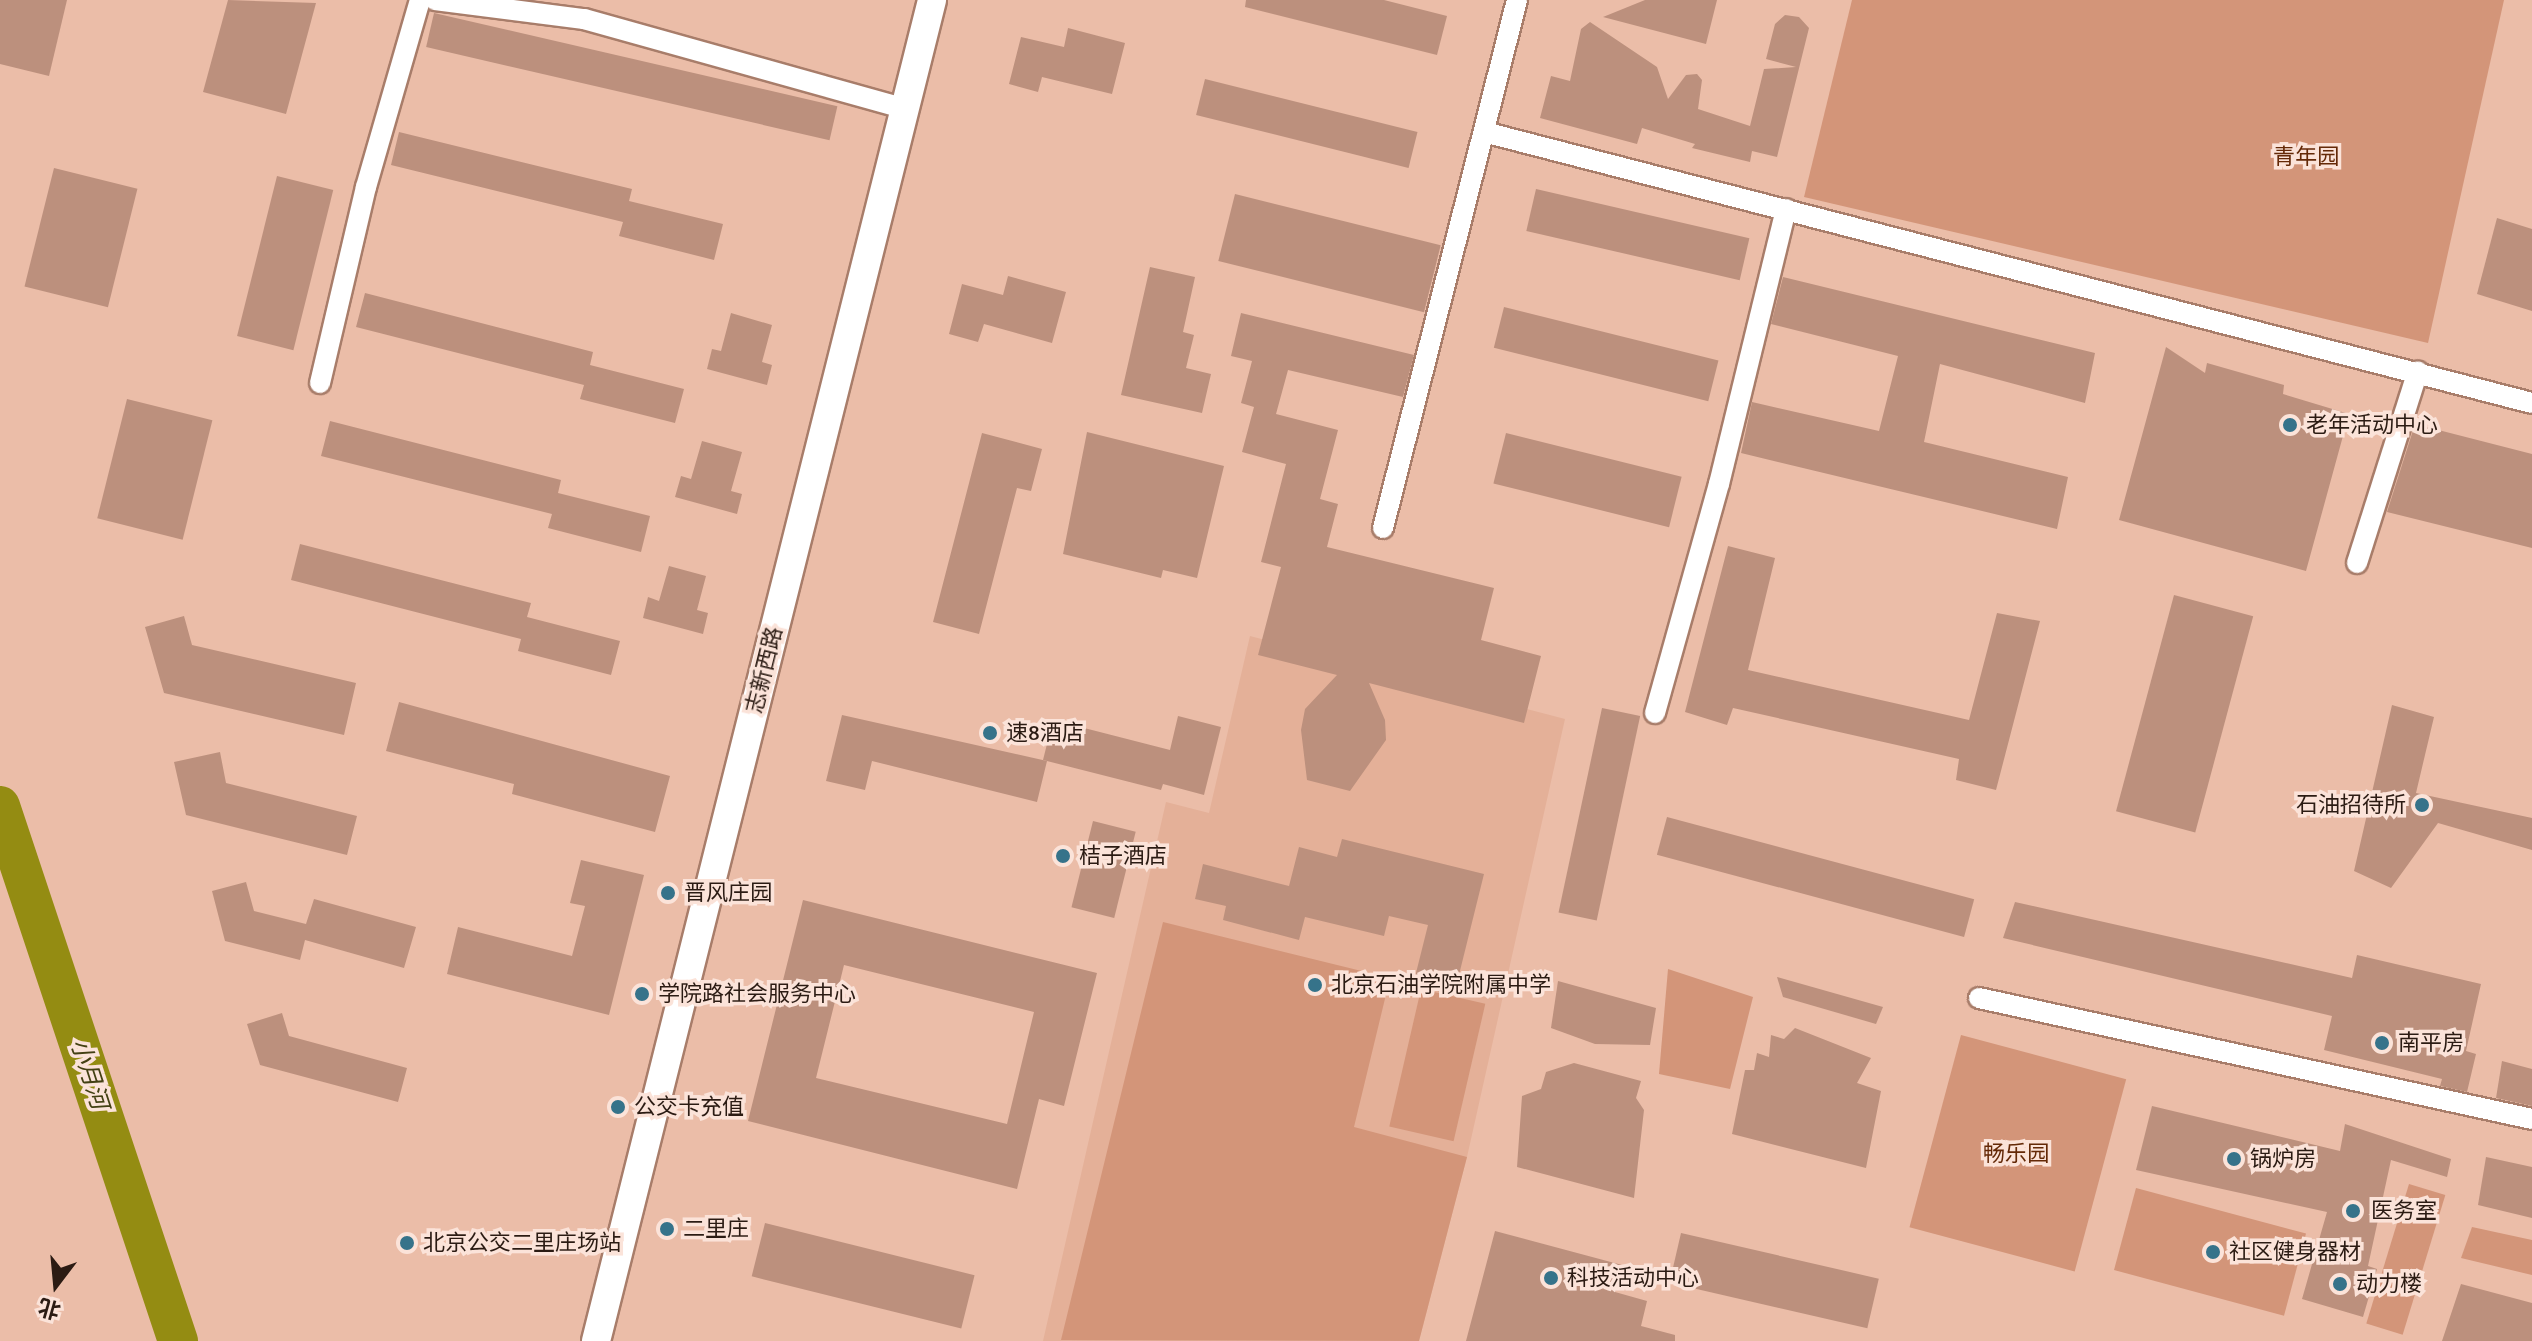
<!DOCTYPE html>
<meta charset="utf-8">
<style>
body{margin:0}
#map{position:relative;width:2532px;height:1341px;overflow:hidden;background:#ebbda8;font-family:Signika,"Noto Sans SC",sans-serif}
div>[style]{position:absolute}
.built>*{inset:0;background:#e4b098}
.green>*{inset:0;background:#d39579;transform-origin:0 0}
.river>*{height:40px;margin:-20px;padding:0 20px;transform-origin:20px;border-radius:20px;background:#948c12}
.building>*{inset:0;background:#bc907d;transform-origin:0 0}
.roads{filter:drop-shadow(2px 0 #a87d6a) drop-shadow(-2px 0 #a87d6a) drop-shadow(0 2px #a87d6a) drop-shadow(0 -2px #a87d6a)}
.street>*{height:20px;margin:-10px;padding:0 10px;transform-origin:10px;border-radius:10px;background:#fff}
.secondary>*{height:28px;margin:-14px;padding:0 14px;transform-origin:14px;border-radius:14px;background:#fff}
.dots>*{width:22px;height:22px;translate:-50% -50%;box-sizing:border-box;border:4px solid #fbe3d9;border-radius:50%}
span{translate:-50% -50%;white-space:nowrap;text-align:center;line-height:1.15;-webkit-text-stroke:7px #fbe3d9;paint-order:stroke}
.park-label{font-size:22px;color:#642907}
.poi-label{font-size:22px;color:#2b1b13}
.left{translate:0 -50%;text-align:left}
.right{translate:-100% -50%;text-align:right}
.street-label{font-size:22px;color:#2b1b13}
.water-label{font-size:24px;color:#434013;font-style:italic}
.north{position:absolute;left:16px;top:1245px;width:80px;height:80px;-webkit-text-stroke:6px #fbe3d9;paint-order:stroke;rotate:196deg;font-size:22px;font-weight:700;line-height:32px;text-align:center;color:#2b1b13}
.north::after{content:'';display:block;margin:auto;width:28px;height:36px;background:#2b1b13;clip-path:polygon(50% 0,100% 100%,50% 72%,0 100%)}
</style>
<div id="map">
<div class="built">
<i style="clip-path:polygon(1250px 636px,1565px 719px,1467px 1157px,1419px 1341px,1043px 1341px,1166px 802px,1209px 813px)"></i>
</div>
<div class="green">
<i style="clip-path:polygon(1852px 0,2504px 0,2428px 343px,1804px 197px)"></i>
<i style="clip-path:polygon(1163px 922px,1390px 978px,1354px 1127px,1467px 1157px,1419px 1341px,1061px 1340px)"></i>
<i style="clip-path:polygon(1668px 969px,1753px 997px,1730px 1089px,1659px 1074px)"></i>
<i style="left:1421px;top:989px;width:66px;height:141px;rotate:13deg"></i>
<i style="left:1961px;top:1035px;width:171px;height:199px;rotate:15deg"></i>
<i style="left:2409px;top:1184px;width:38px;height:146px;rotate:17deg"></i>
<i style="left:2136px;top:1188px;width:176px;height:85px;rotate:15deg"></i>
<i style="clip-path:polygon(2472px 1227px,2532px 1240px,2532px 1275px,2461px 1258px)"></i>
</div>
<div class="river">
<i style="left:0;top:806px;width:564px;rotate:71.6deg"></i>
</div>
<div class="building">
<i style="clip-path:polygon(0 0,67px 0,49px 76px,0 64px)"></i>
<i style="clip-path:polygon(228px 0,316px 3px,286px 114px,203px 92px)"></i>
<i style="clip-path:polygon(1246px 0,1384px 0,1447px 16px,1437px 55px,1245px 7px)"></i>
<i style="clip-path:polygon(1645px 0,1717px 0,1706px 44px,1603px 17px)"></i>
<i style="left:434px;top:13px;width:414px;height:35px;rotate:13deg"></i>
<i style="clip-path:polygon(1785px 15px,1799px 17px,1809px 28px,1777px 157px,1752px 151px,1750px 162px,1692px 148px,1695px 144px,1642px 128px,1637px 144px,1540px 118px,1551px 76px,1570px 81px,1581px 29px,1590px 22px,1657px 67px,1668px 99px,1686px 75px,1697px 74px,1702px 80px,1698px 109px,1750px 126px,1764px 69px,1796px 67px,1766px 59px,1775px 24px)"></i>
<i style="clip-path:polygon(1068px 28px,1125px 43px,1112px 94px,1042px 77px,1038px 92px,1009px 84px,1021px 37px,1064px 47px)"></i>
<i style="left:1205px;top:79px;width:219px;height:37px;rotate:14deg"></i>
<i style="clip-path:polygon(399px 132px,632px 189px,629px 201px,723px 224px,714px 260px,619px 236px,623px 222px,391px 165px)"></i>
<i style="left:54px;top:168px;width:86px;height:122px;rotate:14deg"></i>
<i style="left:277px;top:176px;width:58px;height:165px;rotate:14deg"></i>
<i style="left:1536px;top:189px;width:219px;height:43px;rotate:13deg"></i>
<i style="left:1235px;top:194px;width:212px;height:69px;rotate:14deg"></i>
<i style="clip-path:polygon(2497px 218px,2532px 229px,2532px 311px,2477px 294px)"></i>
<i style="clip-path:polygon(1150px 267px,1195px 277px,1183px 332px,1194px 335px,1186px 368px,1211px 374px,1202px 413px,1121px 395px)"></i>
<i style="clip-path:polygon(1008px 276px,1066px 292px,1052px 343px,984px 324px,978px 342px,949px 334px,962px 284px,1003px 295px)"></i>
<i style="clip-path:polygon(1783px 277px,2095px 353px,2085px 403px,1940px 364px,1924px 442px,2068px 477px,2057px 529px,1741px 453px,1752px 402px,1879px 431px,1898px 356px,1771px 324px)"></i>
<i style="clip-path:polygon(365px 293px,593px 352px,590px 365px,684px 389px,675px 423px,580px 399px,584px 385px,356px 327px)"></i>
<i style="left:1504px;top:307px;width:221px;height:42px;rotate:14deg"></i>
<i style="clip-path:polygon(731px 313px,772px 325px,762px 362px,772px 365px,767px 385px,707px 369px,712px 349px,721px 351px)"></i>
<i style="clip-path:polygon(1241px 313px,1414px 355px,1403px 397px,1288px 370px,1276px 414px,1338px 430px,1320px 499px,1338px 504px,1327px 547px,1494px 588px,1481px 640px,1541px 656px,1524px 723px,1369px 683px,1385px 720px,1386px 740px,1350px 791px,1307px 780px,1301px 730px,1305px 709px,1337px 675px,1258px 655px,1281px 567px,1261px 562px,1286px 464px,1242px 452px,1254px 407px,1241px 403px,1252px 361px,1231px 356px)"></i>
<i style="clip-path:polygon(2166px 347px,2205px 373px,2207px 363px,2284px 385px,2283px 394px,2349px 414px,2306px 571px,2119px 520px)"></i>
<i style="left:127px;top:399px;width:88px;height:123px;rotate:14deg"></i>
<i style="clip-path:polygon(330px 421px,561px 480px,558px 493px,650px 516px,641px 552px,548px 528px,552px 514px,321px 456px)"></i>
<i style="clip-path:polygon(2415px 424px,2532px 454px,2532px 548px,2387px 512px)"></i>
<i style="clip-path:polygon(1087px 432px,1224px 466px,1197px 578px,1163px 570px,1161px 578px,1063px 554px)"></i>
<i style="clip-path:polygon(982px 433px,1042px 449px,1031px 491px,1017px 488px,979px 634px,933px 622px)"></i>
<i style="left:1506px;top:433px;width:181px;height:52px;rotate:14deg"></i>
<i style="clip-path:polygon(702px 441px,742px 452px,731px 491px,742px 494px,737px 514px,675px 497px,681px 476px,691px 479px)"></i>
<i style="clip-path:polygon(300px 544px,531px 603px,527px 617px,620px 641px,611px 675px,518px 651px,521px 639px,291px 580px)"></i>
<i style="clip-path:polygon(1728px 546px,1775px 558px,1748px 670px,1969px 720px,1997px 613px,2040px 621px,1996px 790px,1956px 780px,1959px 759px,1733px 708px,1727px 725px,1685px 712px)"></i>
<i style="clip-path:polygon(669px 566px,706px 576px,697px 610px,708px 613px,703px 634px,643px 618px,648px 597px,659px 601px)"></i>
<i style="left:2174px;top:595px;width:82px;height:224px;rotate:15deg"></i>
<i style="clip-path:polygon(184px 616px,192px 645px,356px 683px,344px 735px,164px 693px,145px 627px)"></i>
<i style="clip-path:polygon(399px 702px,670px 776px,655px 832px,512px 794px,514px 784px,386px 751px)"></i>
<i style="clip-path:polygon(2392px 705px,2434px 717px,2416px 793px,2532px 818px,2532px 850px,2438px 823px,2391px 888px,2354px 871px)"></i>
<i style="left:1602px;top:708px;width:39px;height:209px;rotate:12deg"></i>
<i style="clip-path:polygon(842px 715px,1047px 761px,1037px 802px,872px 761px,865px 790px,826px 781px)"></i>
<i style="clip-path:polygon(1178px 716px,1221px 727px,1204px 795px,1163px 784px,1161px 790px,1043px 760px,1053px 720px,1170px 750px)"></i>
<i style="clip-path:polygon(220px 752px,226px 783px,357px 816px,347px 855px,186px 815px,174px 762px)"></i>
<i style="left:1667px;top:817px;width:318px;height:39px;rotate:15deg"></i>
<i style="left:1093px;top:821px;width:44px;height:89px;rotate:14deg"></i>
<i style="clip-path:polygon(1342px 839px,1484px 874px,1454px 995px,1413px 985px,1428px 925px,1389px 916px,1384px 936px,1305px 917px,1299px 940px,1223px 920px,1226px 906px,1195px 899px,1203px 864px,1289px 886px,1299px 847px,1337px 857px)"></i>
<i style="clip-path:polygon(581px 860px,644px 875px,609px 1015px,447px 974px,458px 927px,572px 956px,585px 906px,570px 903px)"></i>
<i style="clip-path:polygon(246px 882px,254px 911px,306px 924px,314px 899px,416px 927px,404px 968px,305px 940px,300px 960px,225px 941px,212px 891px)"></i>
<i style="clip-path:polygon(evenodd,803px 900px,1097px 973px,1064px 1106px,1039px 1099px,1017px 1189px,748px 1121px,803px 900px,844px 965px,1034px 1012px,1007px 1124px,816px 1078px,844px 965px)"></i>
<i style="clip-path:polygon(2015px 902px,2352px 978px,2357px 955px,2481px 984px,2466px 1051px,2476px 1054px,2467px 1092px,2440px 1086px,2442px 1079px,2324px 1050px,2332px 1016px,2003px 938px)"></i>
<i style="clip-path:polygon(1777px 977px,1883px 1007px,1876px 1024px,1783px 997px)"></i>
<i style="clip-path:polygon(1558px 981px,1656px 1008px,1650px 1045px,1595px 1044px,1551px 1028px)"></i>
<i style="clip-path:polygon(282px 1013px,289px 1036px,407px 1068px,398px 1102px,260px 1065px,247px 1024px)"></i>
<i style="clip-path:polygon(1795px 1028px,1871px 1058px,1857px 1083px,1881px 1091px,1866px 1168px,1732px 1134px,1745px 1070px,1754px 1070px,1757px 1053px,1769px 1057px,1771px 1035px,1784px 1039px)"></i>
<i style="clip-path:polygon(2502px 1061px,2532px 1069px,2532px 1106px,2496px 1098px)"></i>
<i style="clip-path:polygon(1574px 1063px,1641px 1081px,1636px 1098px,1644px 1110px,1634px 1198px,1517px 1167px,1522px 1096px,1541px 1089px,1546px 1072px)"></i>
<i style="clip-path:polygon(2152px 1106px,2340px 1151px,2345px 1124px,2451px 1159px,2447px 1177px,2391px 1160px,2368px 1266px,2377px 1269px,2363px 1317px,2302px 1299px,2327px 1212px,2136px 1170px)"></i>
<i style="clip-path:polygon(2486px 1157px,2532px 1167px,2532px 1218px,2478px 1205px)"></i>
<i style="left:765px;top:1223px;width:216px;height:55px;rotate:14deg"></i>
<i style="clip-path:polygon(1495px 1231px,1622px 1265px,1615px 1292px,1647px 1301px,1641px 1326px,1675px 1335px,1675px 1341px,1466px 1341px)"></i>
<i style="left:1681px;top:1233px;width:203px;height:51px;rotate:13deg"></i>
<i style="clip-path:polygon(2461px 1284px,2532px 1303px,2532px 1341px,2442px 1341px)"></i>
</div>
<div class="roads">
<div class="street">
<i style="left:435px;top:0;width:150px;rotate:7.3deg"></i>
<i style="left:584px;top:19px;width:334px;rotate:15.6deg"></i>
<i style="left:1484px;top:132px;width:1082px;rotate:14.5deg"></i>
<i style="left:320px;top:383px;width:201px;rotate:-76.8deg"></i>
<i style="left:366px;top:187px;width:195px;rotate:-73.9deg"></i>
<i style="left:1383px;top:528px;width:545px;rotate:-75.76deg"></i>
<i style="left:2357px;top:563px;width:201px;rotate:-72.4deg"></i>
<i style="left:1655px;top:713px;width:238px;rotate:-74.4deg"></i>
<i style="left:1719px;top:484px;width:283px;rotate:-76.3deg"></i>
<i style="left:1979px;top:998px;width:566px;rotate:12.34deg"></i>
</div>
<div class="secondary">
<i style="left:596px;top:1341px;width:1382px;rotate:-75.93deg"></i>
</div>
</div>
<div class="dots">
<i style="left:2290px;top:425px;background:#36738a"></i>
<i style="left:990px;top:733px;background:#36738a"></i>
<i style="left:2422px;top:805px;background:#36738a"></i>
<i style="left:1063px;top:856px;background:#36738a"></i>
<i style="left:668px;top:893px;background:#36738a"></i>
<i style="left:1315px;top:985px;background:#36738a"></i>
<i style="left:642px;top:994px;background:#36738a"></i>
<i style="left:2382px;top:1043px;background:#36738a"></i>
<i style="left:618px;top:1107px;background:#36738a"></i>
<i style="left:2234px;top:1159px;background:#36738a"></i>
<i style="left:2353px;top:1211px;background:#36738a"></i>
<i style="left:667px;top:1229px;background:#36738a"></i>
<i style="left:407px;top:1243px;background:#36738a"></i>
<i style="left:2213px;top:1252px;background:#36738a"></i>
<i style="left:1551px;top:1278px;background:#36738a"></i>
<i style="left:2340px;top:1284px;background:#36738a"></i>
</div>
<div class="park-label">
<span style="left:2306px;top:157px">青年园</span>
<span style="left:2016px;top:1154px">畅乐园</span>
</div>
<div class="poi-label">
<span class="left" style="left:2306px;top:425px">老年活动中心</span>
<span class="left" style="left:1006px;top:733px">速8酒店</span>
<span class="right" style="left:2406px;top:805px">石油招待所</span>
<span class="left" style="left:1079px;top:856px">桔子酒店</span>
<span class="left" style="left:684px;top:893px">晋风庄园</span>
<span class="left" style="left:1331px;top:985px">北京石油学院附属中学</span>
<span class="left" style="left:658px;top:994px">学院路社会服务中心</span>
<span class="left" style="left:2398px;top:1043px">南平房</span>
<span class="left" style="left:634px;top:1107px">公交卡充值</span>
<span class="left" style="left:2250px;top:1159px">锅炉房</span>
<span class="left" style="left:2371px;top:1211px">医务室</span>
<span class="left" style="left:683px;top:1229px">二里庄</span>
<span class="left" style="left:423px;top:1243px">北京公交二里庄场站</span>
<span class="left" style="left:2229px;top:1252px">社区健身器材</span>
<span class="left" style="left:1567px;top:1278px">科技活动中心</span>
<span class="left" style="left:2356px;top:1284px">动力楼</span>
</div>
<div class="street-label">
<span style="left:764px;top:670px;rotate:-76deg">志新西路</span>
</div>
<div class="water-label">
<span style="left:89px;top:1074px;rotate:72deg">小月河</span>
</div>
<div class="north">北</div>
</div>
